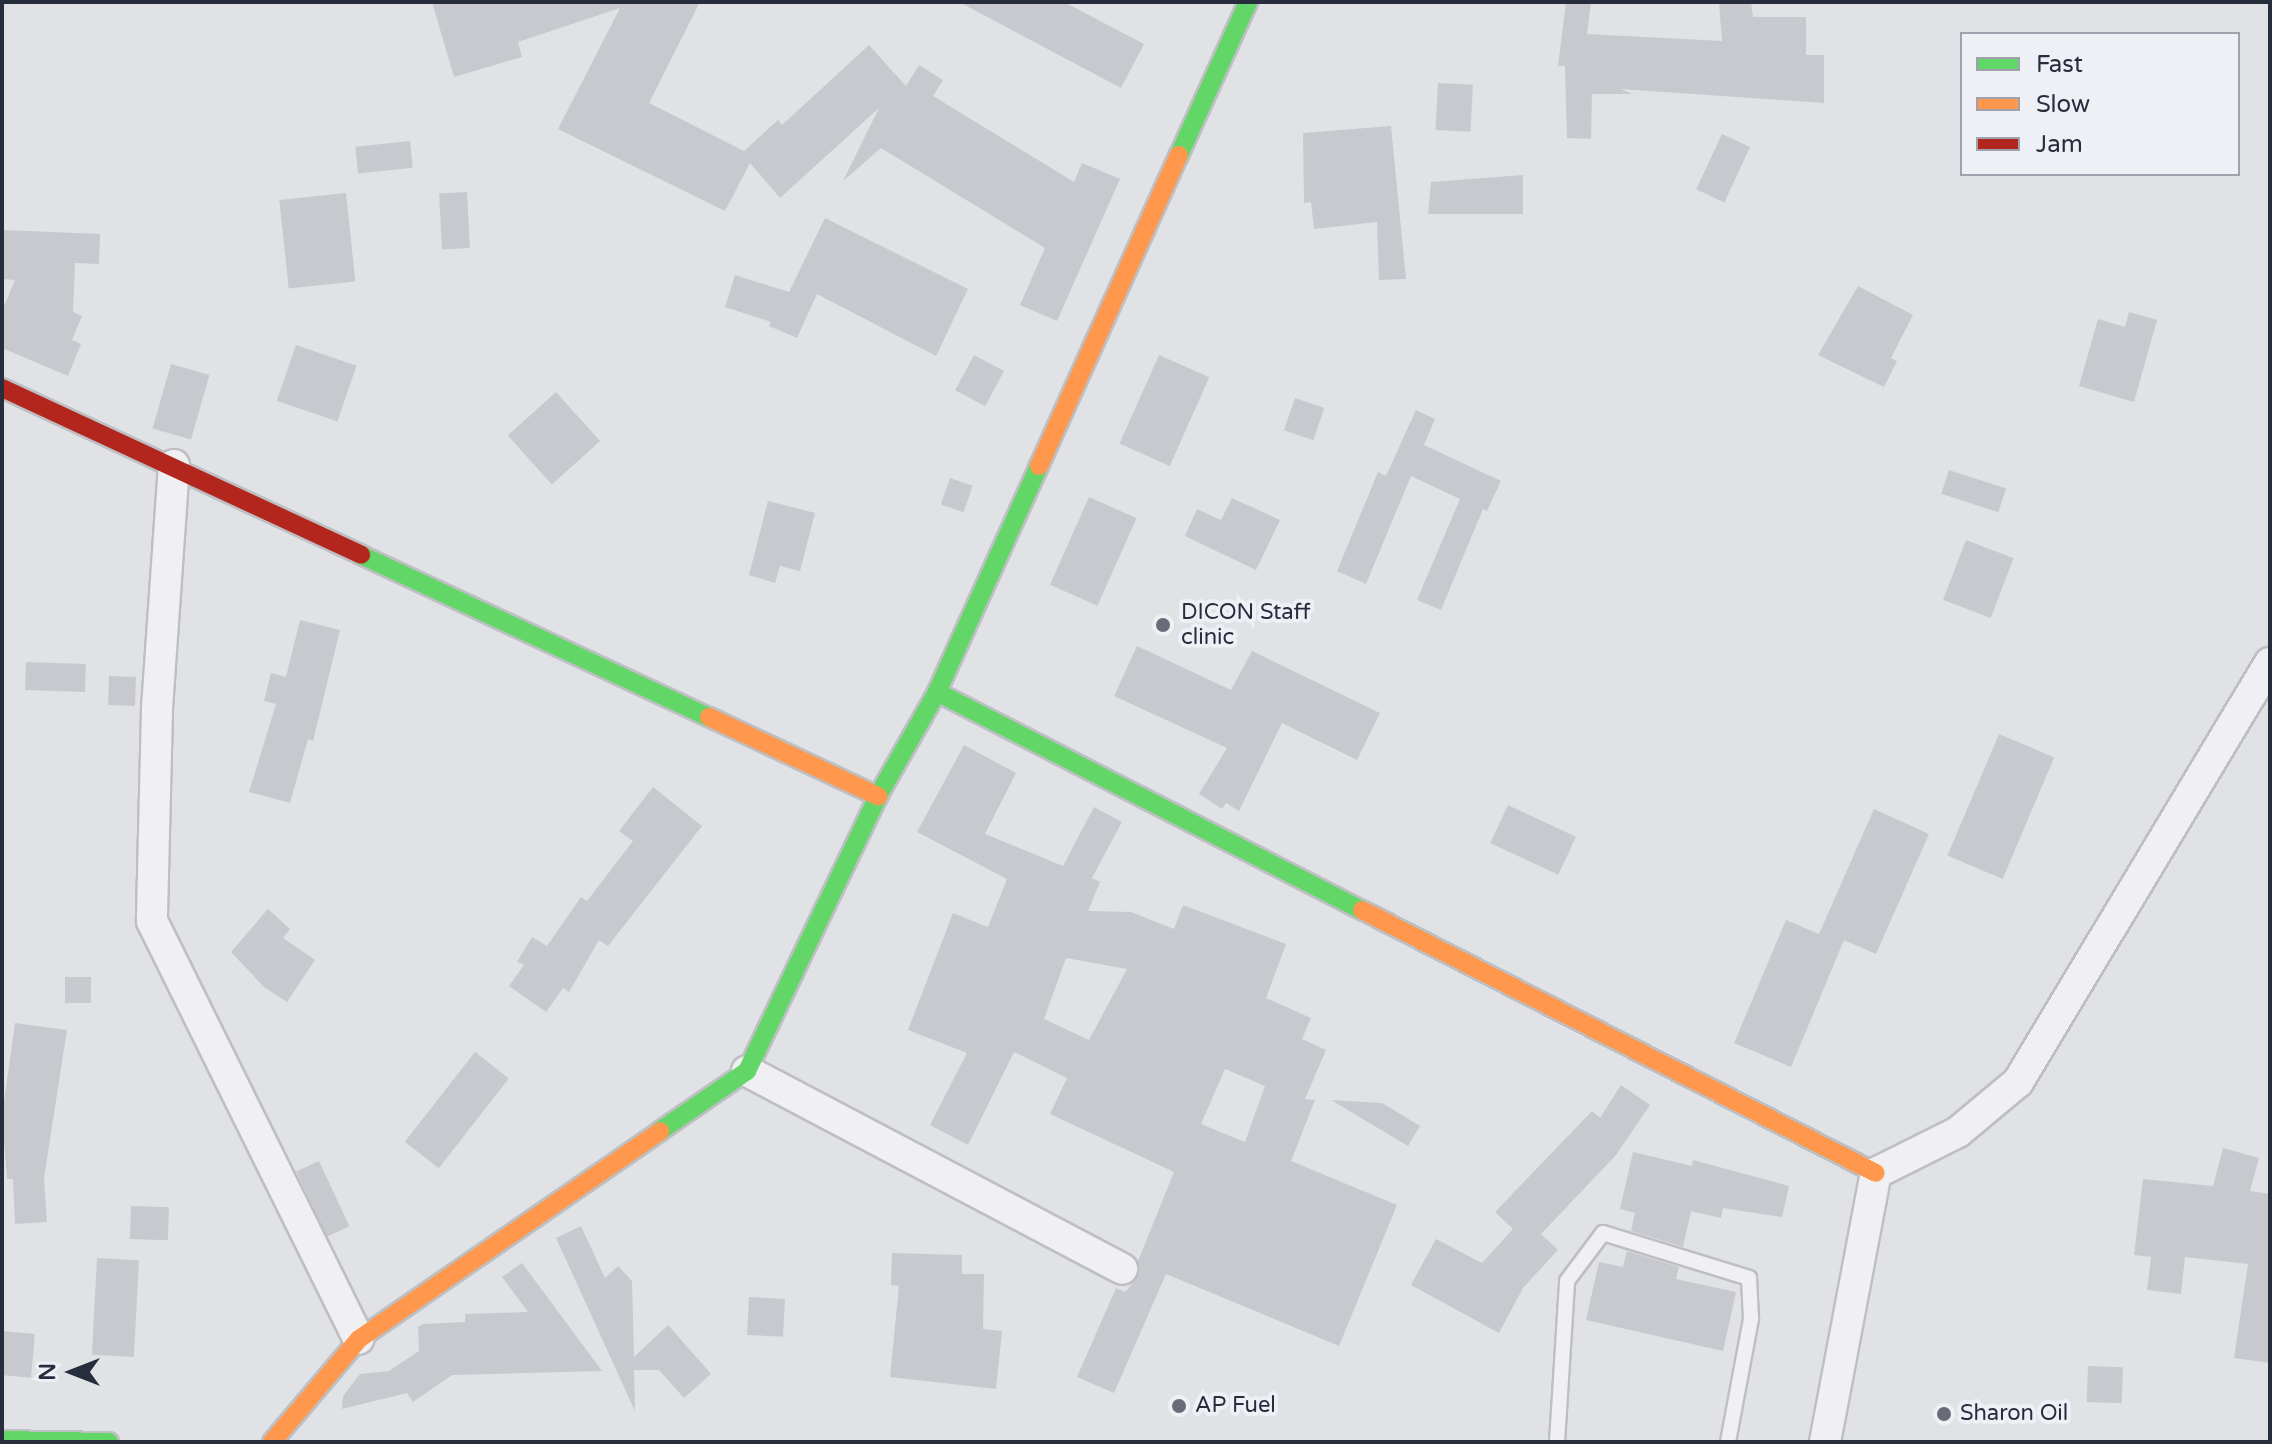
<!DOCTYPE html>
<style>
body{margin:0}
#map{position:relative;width:2272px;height:1444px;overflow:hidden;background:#e0e2e6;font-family:"Varela Round",sans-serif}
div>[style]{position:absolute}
.building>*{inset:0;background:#c8c9ce;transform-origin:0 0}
.roads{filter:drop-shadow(2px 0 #bdbfc2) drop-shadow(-2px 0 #bdbfc2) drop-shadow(0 2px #bdbfc2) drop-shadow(0 -2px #bdbfc2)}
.lane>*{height:14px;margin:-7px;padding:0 7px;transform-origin:7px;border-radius:7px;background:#f0f0f2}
.street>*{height:30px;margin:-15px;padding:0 15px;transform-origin:15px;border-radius:15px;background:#f0f0f2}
.fast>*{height:18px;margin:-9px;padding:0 9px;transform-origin:9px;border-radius:9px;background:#63d668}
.slow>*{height:18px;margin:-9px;padding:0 9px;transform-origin:9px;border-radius:9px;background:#ff974d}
.jam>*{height:18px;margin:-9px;padding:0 9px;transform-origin:9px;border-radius:9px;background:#b3261e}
.dots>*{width:22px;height:22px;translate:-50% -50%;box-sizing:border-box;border:4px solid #eef0f5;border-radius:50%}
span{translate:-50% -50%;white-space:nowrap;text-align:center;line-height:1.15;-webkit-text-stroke:8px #eef0f5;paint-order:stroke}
.poi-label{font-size:22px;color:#282d3e}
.left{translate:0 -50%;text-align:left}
.frame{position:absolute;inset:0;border:4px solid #282d3e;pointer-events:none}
.legend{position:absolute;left:1960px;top:32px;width:280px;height:144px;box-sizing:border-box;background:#eef0f5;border:2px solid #9fa2ac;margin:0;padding:10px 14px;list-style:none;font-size:24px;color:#282d3e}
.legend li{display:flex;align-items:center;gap:16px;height:40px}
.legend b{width:40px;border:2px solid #9fa2ac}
.north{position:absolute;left:32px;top:1332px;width:80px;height:80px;-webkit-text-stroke:6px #eef0f5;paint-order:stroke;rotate:270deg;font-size:22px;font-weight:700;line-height:32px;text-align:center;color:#282d3e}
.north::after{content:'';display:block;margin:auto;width:28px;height:36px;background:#282d3e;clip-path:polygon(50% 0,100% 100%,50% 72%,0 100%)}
</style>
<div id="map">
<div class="building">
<i style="clip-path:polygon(432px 2px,700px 2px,649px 103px,744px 151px,778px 120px,782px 125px,869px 45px,906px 86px,919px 65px,943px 80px,933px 96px,1074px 182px,1082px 163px,1120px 179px,1057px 321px,1020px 305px,1045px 248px,881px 148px,843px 181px,879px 108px,780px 198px,750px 163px,725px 211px,558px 129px,620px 8px,518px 42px,522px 57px,454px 77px)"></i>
<i style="clip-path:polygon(959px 2px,1064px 2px,1144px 44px,1121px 88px)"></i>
<i style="clip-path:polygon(1566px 2px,1591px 2px,1587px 34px,1722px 41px,1719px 2px,1751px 2px,1753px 17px,1806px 17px,1806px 55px,1824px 55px,1824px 103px,1621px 89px,1632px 94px,1592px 94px,1591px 139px,1567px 138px,1565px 66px,1558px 66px)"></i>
<i style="left:1438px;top:83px;width:35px;height:47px;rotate:3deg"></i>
<i style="clip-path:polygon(1391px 126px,1406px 279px,1379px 280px,1377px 222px,1314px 229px,1311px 202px,1304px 203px,1303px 133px)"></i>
<i style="left:1722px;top:134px;width:31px;height:61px;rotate:25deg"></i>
<i style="left:410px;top:141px;width:27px;height:55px;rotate:84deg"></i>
<i style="clip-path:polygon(1523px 175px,1523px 214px,1428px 214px,1431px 182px)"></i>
<i style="left:467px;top:192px;width:56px;height:28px;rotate:87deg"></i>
<i style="left:346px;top:193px;width:89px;height:67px;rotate:84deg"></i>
<i style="clip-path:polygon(825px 218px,968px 289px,936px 356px,817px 294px,797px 338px,769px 326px,771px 322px,725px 307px,735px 275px,789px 292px)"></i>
<i style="clip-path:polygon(2px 230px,100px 234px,99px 264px,75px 263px,73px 312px,82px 316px,72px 340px,81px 344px,68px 376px,2px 348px,2px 311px,15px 280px,2px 279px)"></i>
<i style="clip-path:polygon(1858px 286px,1913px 315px,1891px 358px,1897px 361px,1884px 387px,1818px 355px)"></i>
<i style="clip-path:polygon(2129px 312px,2157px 320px,2134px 402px,2079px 386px,2098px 319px,2125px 327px)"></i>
<i style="left:296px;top:345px;width:64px;height:59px;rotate:19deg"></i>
<i style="left:974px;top:355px;width:34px;height:40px;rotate:28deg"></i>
<i style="left:1159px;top:355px;width:55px;height:97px;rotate:24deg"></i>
<i style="left:171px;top:364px;width:40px;height:67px;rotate:16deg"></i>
<i style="left:556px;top:392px;width:66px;height:65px;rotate:48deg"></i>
<i style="left:1295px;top:398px;width:31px;height:34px;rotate:19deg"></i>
<i style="clip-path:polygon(1416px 410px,1435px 419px,1424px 445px,1501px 481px,1487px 511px,1483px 509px,1441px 610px,1417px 600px,1460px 499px,1411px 476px,1366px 584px,1337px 571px,1378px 472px,1386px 476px)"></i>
<i style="left:1949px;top:470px;width:60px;height:25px;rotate:18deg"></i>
<i style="left:950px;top:478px;width:24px;height:28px;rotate:19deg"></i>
<i style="left:1089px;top:497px;width:52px;height:96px;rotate:24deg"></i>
<i style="clip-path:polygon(1232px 498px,1280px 520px,1256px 570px,1185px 536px,1197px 509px,1221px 520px)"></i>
<i style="clip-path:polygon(768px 501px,815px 513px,800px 571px,780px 566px,775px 583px,749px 575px)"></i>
<i style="left:1966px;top:540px;width:51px;height:64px;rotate:21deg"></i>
<i style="clip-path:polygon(300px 620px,340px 630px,313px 741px,308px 739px,290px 803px,249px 792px,276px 704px,264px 701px,271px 673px,286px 677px)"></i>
<i style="clip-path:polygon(1137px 646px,1231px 690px,1252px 651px,1380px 713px,1357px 760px,1282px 723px,1239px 811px,1226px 803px,1222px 809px,1199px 794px,1227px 748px,1114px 696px)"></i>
<i style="left:26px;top:662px;width:60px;height:28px;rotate:2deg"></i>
<i style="left:109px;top:676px;width:27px;height:29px;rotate:2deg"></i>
<i style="left:1999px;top:734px;width:60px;height:132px;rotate:23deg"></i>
<i style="clip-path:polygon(evenodd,964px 745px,1016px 773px,985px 834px,1063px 866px,1094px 807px,1122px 822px,1092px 878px,1100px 882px,1088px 911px,1131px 912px,1174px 929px,1183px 905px,1286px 944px,1266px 998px,1311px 1018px,1302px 1039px,1326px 1050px,1305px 1099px,1315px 1100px,1291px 1161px,1397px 1205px,1339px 1346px,1166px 1274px,1114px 1393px,1077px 1377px,1116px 1288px,1125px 1292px,1138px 1277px,1138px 1261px,1174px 1172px,1050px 1114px,1067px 1078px,1014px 1052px,968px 1145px,930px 1125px,967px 1053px,908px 1030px,953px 913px,988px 927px,1007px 879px,917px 832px,964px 745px,1066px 958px,1127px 969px,1089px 1040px,1044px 1019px,1066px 958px,964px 745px,1225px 1069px,1265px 1086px,1245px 1142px,1201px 1124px,1225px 1069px)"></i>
<i style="clip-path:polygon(653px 787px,702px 826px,608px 946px,599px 940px,569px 992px,563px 988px,546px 1012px,509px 986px,524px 965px,517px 962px,532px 937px,547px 946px,581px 897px,587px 901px,633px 841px,619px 831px)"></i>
<i style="left:1508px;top:805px;width:75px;height:42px;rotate:25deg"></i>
<i style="clip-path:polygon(1874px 809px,1929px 834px,1876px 954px,1844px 940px,1791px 1067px,1734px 1043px,1786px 920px,1819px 934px)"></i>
<i style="clip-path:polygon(268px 909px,290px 929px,283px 938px,315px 960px,287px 1002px,264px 987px,231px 952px)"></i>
<i style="left:65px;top:977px;width:26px;height:26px"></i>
<i style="clip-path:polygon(15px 1023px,67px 1030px,44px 1178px,47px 1222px,15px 1224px,13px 1179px,7px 1179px,2px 1116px)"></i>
<i style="left:475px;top:1052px;width:43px;height:114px;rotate:38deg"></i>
<i style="clip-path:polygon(1621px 1085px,1650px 1105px,1616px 1155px,1541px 1234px,1558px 1250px,1523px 1288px,1499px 1333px,1411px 1285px,1436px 1239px,1482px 1263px,1513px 1229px,1495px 1212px,1592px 1111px,1600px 1118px)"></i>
<i style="clip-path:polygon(1331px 1100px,1382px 1103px,1420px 1126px,1408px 1146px)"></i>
<i style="clip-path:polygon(2223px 1148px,2259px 1158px,2250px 1191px,2270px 1194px,2270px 1363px,2234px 1358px,2248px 1264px,2185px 1257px,2181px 1294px,2147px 1290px,2151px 1257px,2134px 1255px,2143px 1179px,2213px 1186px)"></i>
<i style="clip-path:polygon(1633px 1152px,1692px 1166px,1693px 1160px,1789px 1186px,1782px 1217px,1723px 1208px,1721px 1218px,1691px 1211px,1683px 1247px,1631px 1231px,1635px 1213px,1620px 1209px)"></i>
<i style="left:319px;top:1161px;width:72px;height:25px;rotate:65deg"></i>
<i style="left:131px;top:1206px;width:38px;height:33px;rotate:2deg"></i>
<i style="clip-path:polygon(581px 1226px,605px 1278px,618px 1266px,632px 1281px,634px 1357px,668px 1325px,711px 1374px,684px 1398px,659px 1370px,634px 1370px,635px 1411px,556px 1238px)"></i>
<i style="clip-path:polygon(1627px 1251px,1679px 1267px,1676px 1279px,1736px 1292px,1723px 1351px,1586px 1320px,1599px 1262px,1623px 1267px)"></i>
<i style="clip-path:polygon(892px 1253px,962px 1255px,962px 1274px,984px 1274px,983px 1329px,1002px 1331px,996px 1389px,890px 1377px,899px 1286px,891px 1285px)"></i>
<i style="left:97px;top:1258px;width:42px;height:97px;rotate:3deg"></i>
<i style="clip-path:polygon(522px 1263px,602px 1371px,452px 1375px,413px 1402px,407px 1393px,342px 1409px,343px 1396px,360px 1374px,389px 1371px,419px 1351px,418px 1327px,423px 1324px,465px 1322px,465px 1314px,528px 1312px,502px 1277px)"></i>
<i style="left:749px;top:1297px;width:36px;height:38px;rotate:3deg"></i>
<i style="left:2px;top:1331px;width:33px;height:44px;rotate:5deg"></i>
<i style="left:2088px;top:1366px;width:35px;height:36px;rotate:2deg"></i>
</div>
<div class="roads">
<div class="lane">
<i style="left:1557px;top:1442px;width:161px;rotate:-86.4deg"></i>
<i style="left:1567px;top:1281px;width:60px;rotate:-53.1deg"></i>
<i style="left:1603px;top:1233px;width:153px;rotate:17.1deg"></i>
<i style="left:1749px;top:1278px;width:41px;rotate:87.2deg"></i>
<i style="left:1751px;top:1319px;width:125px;rotate:100.6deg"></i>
</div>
<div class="street">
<i style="left:174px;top:465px;width:246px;rotate:94deg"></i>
<i style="left:157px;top:710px;width:211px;rotate:91.4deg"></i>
<i style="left:152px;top:921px;width:466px;rotate:63.7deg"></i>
<i style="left:747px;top:1071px;width:424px;rotate:27.8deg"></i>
<i style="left:1825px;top:1442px;width:274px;rotate:-79.3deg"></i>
<i style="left:1876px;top:1173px;width:92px;rotate:-26.6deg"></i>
<i style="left:1958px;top:1132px;width:78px;rotate:-39.8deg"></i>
<i style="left:2018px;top:1082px;width:489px;rotate:-59deg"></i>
</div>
<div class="fast">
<i style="left:1179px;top:155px;width:168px;rotate:-65.7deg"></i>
<i style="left:361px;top:555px;width:384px;rotate:25deg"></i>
<i style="left:937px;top:692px;width:478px;rotate:27.2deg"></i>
<i style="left:660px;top:1131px;width:106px;rotate:-34.6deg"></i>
<i style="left:747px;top:1071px;width:305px;rotate:-64.5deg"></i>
<i style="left:878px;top:796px;width:120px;rotate:-60.4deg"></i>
<i style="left:937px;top:692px;width:248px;rotate:-65.7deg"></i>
<i style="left:2px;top:1440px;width:107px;rotate:1.1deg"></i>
</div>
<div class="slow">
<i style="left:1039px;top:466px;width:341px;rotate:-65.8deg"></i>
<i style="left:709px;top:717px;width:187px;rotate:25.1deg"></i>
<i style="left:1362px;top:910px;width:577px;rotate:27.1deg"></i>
<i style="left:272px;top:1442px;width:135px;rotate:-49.8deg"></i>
<i style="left:359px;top:1339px;width:366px;rotate:-34.6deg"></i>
</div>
<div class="jam">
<i style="left:2px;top:388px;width:396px;rotate:24.9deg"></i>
</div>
</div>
<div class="dots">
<i style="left:1163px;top:625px;background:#686c79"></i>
<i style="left:1179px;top:1406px;background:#686c79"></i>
<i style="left:1944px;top:1414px;background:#686c79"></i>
</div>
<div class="poi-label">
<span class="left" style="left:1181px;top:625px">DICON Staff<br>clinic</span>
<span class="left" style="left:1195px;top:1406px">AP Fuel</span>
<span class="left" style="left:1960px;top:1414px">Sharon Oil</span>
</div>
<div class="frame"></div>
<ul class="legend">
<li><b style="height:10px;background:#63d668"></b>Fast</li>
<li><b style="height:10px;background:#ff974d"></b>Slow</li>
<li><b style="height:10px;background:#b3261e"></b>Jam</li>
</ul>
<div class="north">N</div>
</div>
